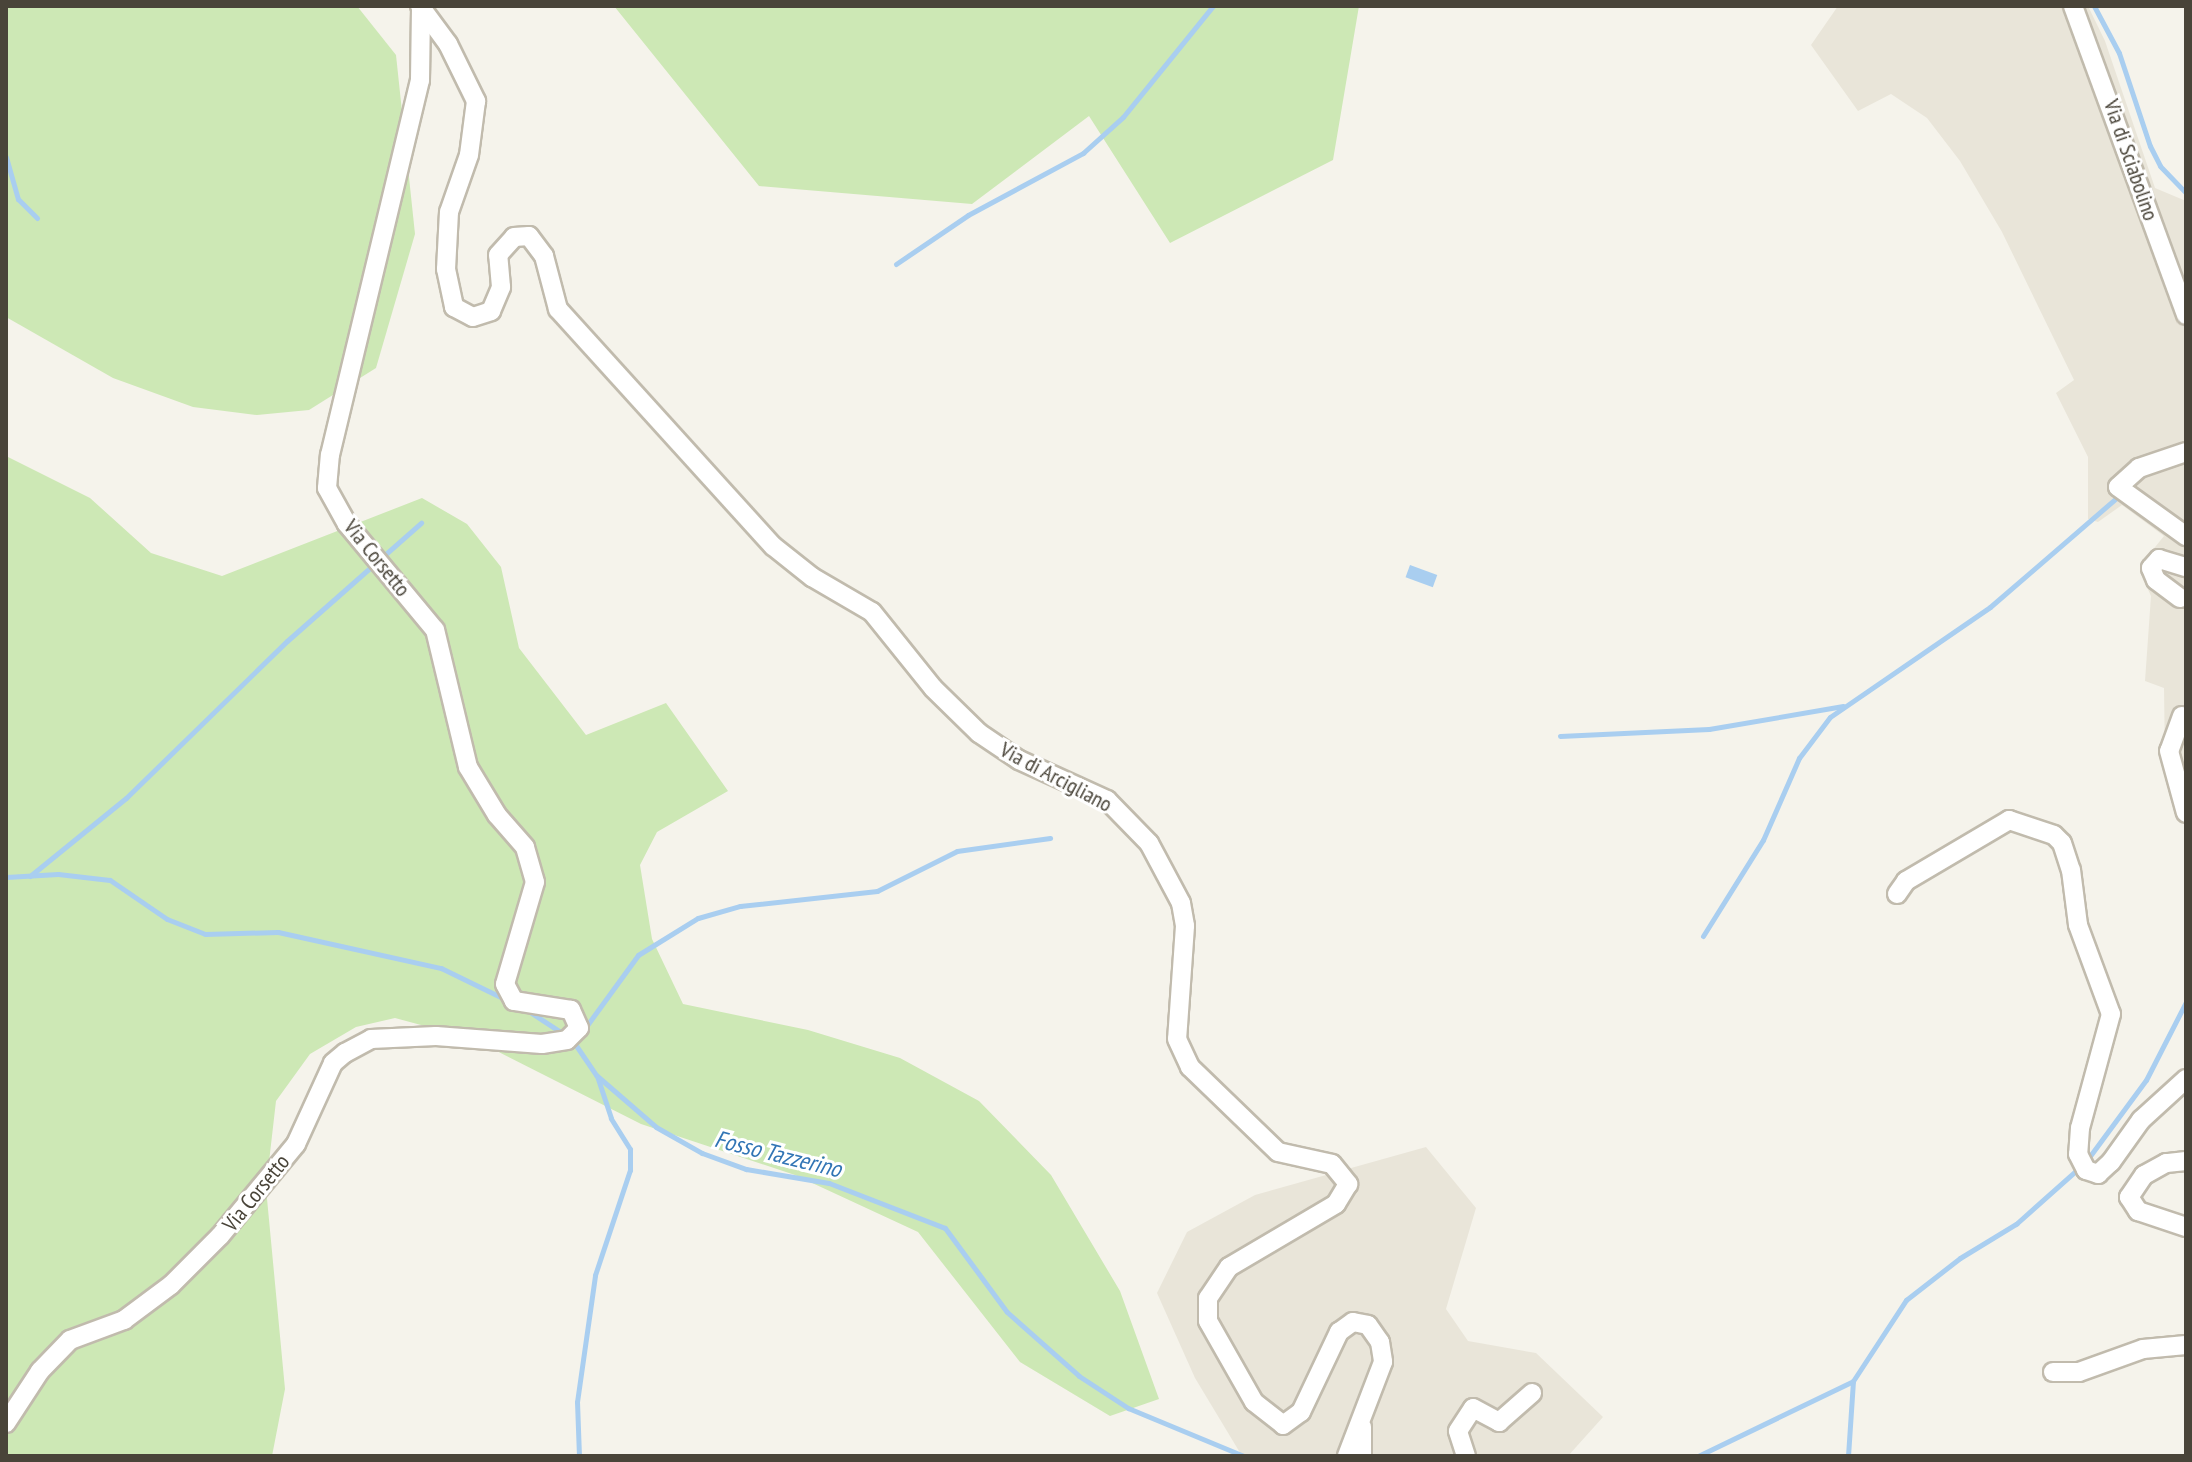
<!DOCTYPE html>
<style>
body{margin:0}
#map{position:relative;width:2192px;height:1462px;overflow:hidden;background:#f5f3eb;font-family:"PT Sans Narrow",sans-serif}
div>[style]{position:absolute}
.residential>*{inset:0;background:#e9e5d9}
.green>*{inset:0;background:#cde8b5}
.water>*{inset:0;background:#a9cef0;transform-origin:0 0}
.stream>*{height:5px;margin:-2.5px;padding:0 2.5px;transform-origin:2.5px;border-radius:2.5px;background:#a9cef0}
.roads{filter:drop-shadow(2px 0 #c1bbad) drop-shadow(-2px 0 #c1bbad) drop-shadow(0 2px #c1bbad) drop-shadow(0 -2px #c1bbad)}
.street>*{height:18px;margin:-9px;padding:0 9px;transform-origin:9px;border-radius:9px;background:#fff}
span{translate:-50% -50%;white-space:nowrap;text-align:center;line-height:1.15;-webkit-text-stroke:6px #fff;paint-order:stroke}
.street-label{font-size:22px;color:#494439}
.water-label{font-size:24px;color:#3275b5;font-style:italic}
.frame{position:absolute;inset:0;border:8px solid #494439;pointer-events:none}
</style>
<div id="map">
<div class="residential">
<i style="clip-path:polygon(1838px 6px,2088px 6px,2105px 41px,2155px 188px,2186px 201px,2186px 764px,2165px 761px,2164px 688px,2145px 681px,2151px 596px,2141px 574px,2143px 562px,2164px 536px,2122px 505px,2098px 522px,2088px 519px,2088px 457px,2056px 393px,2074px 380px,2002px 232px,1960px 161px,1927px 118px,1891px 94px,1858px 111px,1811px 45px)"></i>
<i style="clip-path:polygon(1426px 1147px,1476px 1208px,1446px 1309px,1468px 1341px,1536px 1353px,1603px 1417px,1568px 1456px,1242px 1456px,1195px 1378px,1157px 1293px,1187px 1232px,1255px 1195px)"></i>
</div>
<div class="green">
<i style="clip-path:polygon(6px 6px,357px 6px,396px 55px,415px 234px,376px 368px,309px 410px,257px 415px,193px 407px,113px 378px,6px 317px)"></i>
<i style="clip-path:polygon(614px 6px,1359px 6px,1333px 160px,1170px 243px,1089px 116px,972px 204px,759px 186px)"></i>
<i style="clip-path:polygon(6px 456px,90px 498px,151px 553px,222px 576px,422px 498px,467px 524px,501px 567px,519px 648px,586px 735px,666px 703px,728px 791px,657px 832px,640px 865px,652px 939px,683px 1004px,808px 1030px,900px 1058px,979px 1101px,1051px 1175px,1120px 1291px,1159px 1399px,1110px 1416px,1020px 1362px,918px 1232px,795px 1175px,641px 1124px,473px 1039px,395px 1018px,356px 1027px,310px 1054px,276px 1101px,266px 1188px,285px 1389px,272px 1456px,6px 1456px)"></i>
</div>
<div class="water">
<i style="left:1410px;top:565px;width:29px;height:13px;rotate:20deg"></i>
</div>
<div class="stream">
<i style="left:2094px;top:6px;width:53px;rotate:62deg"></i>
<i style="left:2119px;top:53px;width:98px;rotate:71.6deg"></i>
<i style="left:2150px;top:146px;width:22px;rotate:63deg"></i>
<i style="left:2160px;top:166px;width:37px;rotate:46deg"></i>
<i style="left:6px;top:157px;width:44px;rotate:74.1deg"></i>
<i style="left:18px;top:199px;width:27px;rotate:45deg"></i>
<i style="left:896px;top:264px;width:87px;rotate:-34.2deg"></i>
<i style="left:968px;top:215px;width:131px;rotate:-28.3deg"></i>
<i style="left:1083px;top:153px;width:54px;rotate:-42deg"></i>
<i style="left:1123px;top:117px;width:143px;rotate:-51deg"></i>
<i style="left:1560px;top:736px;width:149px;rotate:-2.7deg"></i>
<i style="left:1709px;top:729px;width:136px;rotate:-9.7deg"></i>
<i style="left:30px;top:876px;width:124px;rotate:-39.1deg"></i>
<i style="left:126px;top:798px;width:225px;rotate:-44.3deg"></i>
<i style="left:287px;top:641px;width:179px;rotate:-41.4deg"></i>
<i style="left:6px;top:877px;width:52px;rotate:-3.3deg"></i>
<i style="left:58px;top:874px;width:52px;rotate:6.6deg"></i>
<i style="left:110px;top:880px;width:69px;rotate:34.4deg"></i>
<i style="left:167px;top:919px;width:41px;rotate:21.5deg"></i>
<i style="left:205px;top:934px;width:73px;rotate:-1.6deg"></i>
<i style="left:278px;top:932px;width:167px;rotate:12.5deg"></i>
<i style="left:441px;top:968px;width:73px;rotate:25.9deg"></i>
<i style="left:1703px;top:936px;width:113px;rotate:-58deg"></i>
<i style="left:1763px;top:840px;width:90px;rotate:-66.3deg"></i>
<i style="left:1799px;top:758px;width:51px;rotate:-52.9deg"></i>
<i style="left:1830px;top:717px;width:194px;rotate:-34.5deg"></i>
<i style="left:1990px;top:607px;width:174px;rotate:-40.8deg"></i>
<i style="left:527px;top:1010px;width:45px;rotate:33.3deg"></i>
<i style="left:585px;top:1028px;width:90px;rotate:-54deg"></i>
<i style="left:638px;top:955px;width:70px;rotate:-31.7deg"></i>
<i style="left:698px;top:918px;width:44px;rotate:-15.9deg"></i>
<i style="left:740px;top:906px;width:138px;rotate:-6.2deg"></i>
<i style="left:877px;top:891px;width:89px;rotate:-26.6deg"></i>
<i style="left:957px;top:851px;width:94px;rotate:-8deg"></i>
<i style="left:573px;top:1041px;width:41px;rotate:55.9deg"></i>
<i style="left:596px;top:1075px;width:79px;rotate:40.9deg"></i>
<i style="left:656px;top:1127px;width:53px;rotate:29.5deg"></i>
<i style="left:702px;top:1153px;width:47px;rotate:20deg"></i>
<i style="left:746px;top:1169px;width:84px;rotate:9.6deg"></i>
<i style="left:829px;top:1183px;width:124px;rotate:21.2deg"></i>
<i style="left:945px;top:1228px;width:104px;rotate:53.6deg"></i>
<i style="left:1007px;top:1312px;width:96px;rotate:41.6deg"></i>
<i style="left:1079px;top:1376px;width:59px;rotate:33.1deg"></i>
<i style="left:1128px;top:1408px;width:126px;rotate:22.5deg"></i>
<i style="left:2087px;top:1160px;width:99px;rotate:-53.6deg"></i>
<i style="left:2146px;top:1080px;width:88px;rotate:-62.9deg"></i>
<i style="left:579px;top:1456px;width:54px;rotate:-92.1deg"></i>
<i style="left:577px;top:1402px;width:128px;rotate:-81.9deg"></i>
<i style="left:595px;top:1275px;width:111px;rotate:-71.6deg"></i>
<i style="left:630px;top:1170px;width:21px;rotate:-90deg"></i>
<i style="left:630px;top:1149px;width:36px;rotate:-122deg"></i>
<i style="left:611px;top:1118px;width:44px;rotate:-108.4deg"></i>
<i style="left:1698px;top:1456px;width:172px;rotate:-25.8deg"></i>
<i style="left:1848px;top:1456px;width:75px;rotate:-86.2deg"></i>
<i style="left:1853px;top:1381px;width:97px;rotate:-56.8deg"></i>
<i style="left:1906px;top:1300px;width:68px;rotate:-37.9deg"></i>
<i style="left:1960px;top:1258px;width:66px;rotate:-31.3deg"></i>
<i style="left:2016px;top:1224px;width:86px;rotate:-41.7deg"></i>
</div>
<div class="roads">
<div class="street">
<i style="left:420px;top:6px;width:47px;rotate:53.6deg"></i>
<i style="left:448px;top:44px;width:64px;rotate:63.8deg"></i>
<i style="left:476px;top:101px;width:54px;rotate:97.4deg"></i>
<i style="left:469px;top:155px;width:60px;rotate:109.3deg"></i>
<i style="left:449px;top:212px;width:57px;rotate:93deg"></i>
<i style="left:446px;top:269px;width:39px;rotate:78deg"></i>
<i style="left:454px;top:307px;width:21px;rotate:28deg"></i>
<i style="left:473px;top:317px;width:19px;rotate:-18deg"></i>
<i style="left:491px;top:311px;width:26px;rotate:-67deg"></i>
<i style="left:501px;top:287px;width:32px;rotate:-95deg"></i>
<i style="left:498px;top:255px;width:24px;rotate:-48deg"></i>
<i style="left:514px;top:237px;width:15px;rotate:-4deg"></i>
<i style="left:529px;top:236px;width:25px;rotate:53deg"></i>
<i style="left:544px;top:256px;width:55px;rotate:75.2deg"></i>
<i style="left:558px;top:309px;width:320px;rotate:47.8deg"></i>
<i style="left:773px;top:546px;width:50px;rotate:38.5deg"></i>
<i style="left:812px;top:577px;width:69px;rotate:30.3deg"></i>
<i style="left:872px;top:612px;width:97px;rotate:51.2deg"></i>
<i style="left:933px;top:688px;width:64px;rotate:44.4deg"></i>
<i style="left:979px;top:733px;width:48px;rotate:34deg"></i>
<i style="left:1019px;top:760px;width:97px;rotate:24.4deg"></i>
<i style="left:1107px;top:800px;width:60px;rotate:45.7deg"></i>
<i style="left:1149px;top:843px;width:68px;rotate:61.9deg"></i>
<i style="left:1181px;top:903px;width:23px;rotate:80deg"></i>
<i style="left:1185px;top:926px;width:113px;rotate:94deg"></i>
<i style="left:1177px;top:1039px;width:31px;rotate:65deg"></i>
<i style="left:1190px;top:1067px;width:122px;rotate:44deg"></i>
<i style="left:1278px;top:1152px;width:55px;rotate:12.5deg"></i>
<i style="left:1332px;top:1164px;width:26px;rotate:51deg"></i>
<i style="left:1348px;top:1184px;width:23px;rotate:121deg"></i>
<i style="left:1336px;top:1204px;width:124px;rotate:149.5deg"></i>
<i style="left:1229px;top:1267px;width:37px;rotate:124deg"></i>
<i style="left:1208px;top:1298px;width:23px;rotate:90deg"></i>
<i style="left:1208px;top:1321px;width:93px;rotate:60.4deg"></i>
<i style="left:1254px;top:1402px;width:37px;rotate:38deg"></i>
<i style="left:1283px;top:1425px;width:22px;rotate:-36deg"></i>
<i style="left:1301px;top:1412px;width:89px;rotate:-64.6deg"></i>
<i style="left:1339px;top:1332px;width:17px;rotate:-36deg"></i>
<i style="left:1353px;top:1322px;width:15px;rotate:11deg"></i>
<i style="left:1368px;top:1325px;width:21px;rotate:55deg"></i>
<i style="left:1380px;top:1342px;width:20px;rotate:81deg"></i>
<i style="left:1383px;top:1362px;width:101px;rotate:111deg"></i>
<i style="left:2073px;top:6px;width:329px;rotate:69.9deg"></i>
<i style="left:2186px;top:452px;width:50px;rotate:161.2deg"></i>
<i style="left:2139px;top:468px;width:28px;rotate:138deg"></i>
<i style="left:2118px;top:487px;width:84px;rotate:35.8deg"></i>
<i style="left:2180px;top:598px;width:30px;rotate:-143deg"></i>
<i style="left:2156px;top:580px;width:13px;rotate:-113deg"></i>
<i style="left:2151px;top:568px;width:12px;rotate:-48deg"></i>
<i style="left:2159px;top:559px;width:28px;rotate:17deg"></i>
<i style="left:2182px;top:716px;width:37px;rotate:110deg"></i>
<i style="left:2169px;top:751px;width:64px;rotate:74.7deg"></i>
<i style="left:1897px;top:894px;width:16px;rotate:-55deg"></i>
<i style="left:1906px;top:881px;width:120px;rotate:-30.6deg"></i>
<i style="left:2009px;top:820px;width:47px;rotate:18.4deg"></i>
<i style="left:2054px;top:835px;width:11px;rotate:45deg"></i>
<i style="left:2062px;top:843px;width:28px;rotate:72deg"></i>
<i style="left:2071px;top:870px;width:55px;rotate:82.7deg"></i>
<i style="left:2078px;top:925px;width:95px;rotate:69.7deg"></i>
<i style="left:2111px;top:1014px;width:118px;rotate:105.2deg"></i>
<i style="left:2080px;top:1128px;width:26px;rotate:94deg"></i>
<i style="left:2078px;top:1154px;width:18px;rotate:63deg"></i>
<i style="left:2086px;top:1170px;width:13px;rotate:18deg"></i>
<i style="left:2098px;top:1174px;width:18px;rotate:-43deg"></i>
<i style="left:2111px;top:1162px;width:52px;rotate:-54.5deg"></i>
<i style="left:2141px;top:1120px;width:61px;rotate:-42.3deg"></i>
<i style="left:2186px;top:1161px;width:20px;rotate:174deg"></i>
<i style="left:2166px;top:1163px;width:25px;rotate:151deg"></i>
<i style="left:2144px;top:1175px;width:27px;rotate:124deg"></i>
<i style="left:2129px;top:1197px;width:17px;rotate:57deg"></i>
<i style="left:2138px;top:1211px;width:51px;rotate:18.4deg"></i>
<i style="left:2053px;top:1372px;width:26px"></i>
<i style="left:2079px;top:1372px;width:68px;rotate:-19.8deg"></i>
<i style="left:2143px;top:1349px;width:43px;rotate:-5.3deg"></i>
<i style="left:6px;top:1423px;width:62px;rotate:-56.8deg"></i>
<i style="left:40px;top:1371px;width:43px;rotate:-45.9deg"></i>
<i style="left:70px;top:1340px;width:58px;rotate:-20.3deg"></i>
<i style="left:124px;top:1320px;width:59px;rotate:-36.7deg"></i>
<i style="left:171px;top:1285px;width:69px;rotate:-45deg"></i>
<i style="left:220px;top:1236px;width:119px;rotate:-50.4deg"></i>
<i style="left:296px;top:1144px;width:89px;rotate:-65.4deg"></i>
<i style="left:333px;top:1063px;width:16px;rotate:-40deg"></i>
<i style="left:345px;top:1053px;width:30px;rotate:-28deg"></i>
<i style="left:371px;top:1039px;width:65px;rotate:-2.6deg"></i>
<i style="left:436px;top:1036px;width:106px;rotate:4.3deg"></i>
<i style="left:542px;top:1044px;width:25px;rotate:-9deg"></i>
<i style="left:567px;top:1040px;width:17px;rotate:-45deg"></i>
<i style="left:579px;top:1028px;width:20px;rotate:-114deg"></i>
<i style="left:571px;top:1010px;width:58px;rotate:-171deg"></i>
<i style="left:514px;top:1001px;width:19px;rotate:-118deg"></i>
<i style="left:505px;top:984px;width:106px;rotate:-73.6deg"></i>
<i style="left:535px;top:882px;width:36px;rotate:-106deg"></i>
<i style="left:525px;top:847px;width:43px;rotate:-131.2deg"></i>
<i style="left:497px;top:815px;width:56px;rotate:-121.1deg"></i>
<i style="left:468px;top:767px;width:141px;rotate:-103.5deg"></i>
<i style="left:435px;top:630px;width:138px;rotate:-129.7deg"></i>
<i style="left:347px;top:524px;width:41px;rotate:-119.1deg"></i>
<i style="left:327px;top:488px;width:33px;rotate:-85deg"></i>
<i style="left:330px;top:455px;width:386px;rotate:-76.5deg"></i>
<i style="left:420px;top:80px;width:72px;rotate:-89.2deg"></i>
<i style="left:1362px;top:1456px;width:29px;rotate:-90deg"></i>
<i style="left:1466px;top:1456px;width:26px;rotate:-108deg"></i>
<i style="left:1458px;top:1431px;width:27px;rotate:-57deg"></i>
<i style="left:1473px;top:1408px;width:30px;rotate:28deg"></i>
<i style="left:1499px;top:1422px;width:44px;rotate:-41.3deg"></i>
</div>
</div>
<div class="street-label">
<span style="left:2131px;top:160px;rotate:71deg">Via di Sciabolino</span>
<span style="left:377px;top:558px;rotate:51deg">Via Corsetto</span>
<span style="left:1056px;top:777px;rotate:28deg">Via di Arcigliano</span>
<span style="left:256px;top:1193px;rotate:-51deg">Via Corsetto</span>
</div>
<div class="water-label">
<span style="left:778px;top:1154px;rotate:14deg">Fosso Tazzerino</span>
</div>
<div class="frame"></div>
</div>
